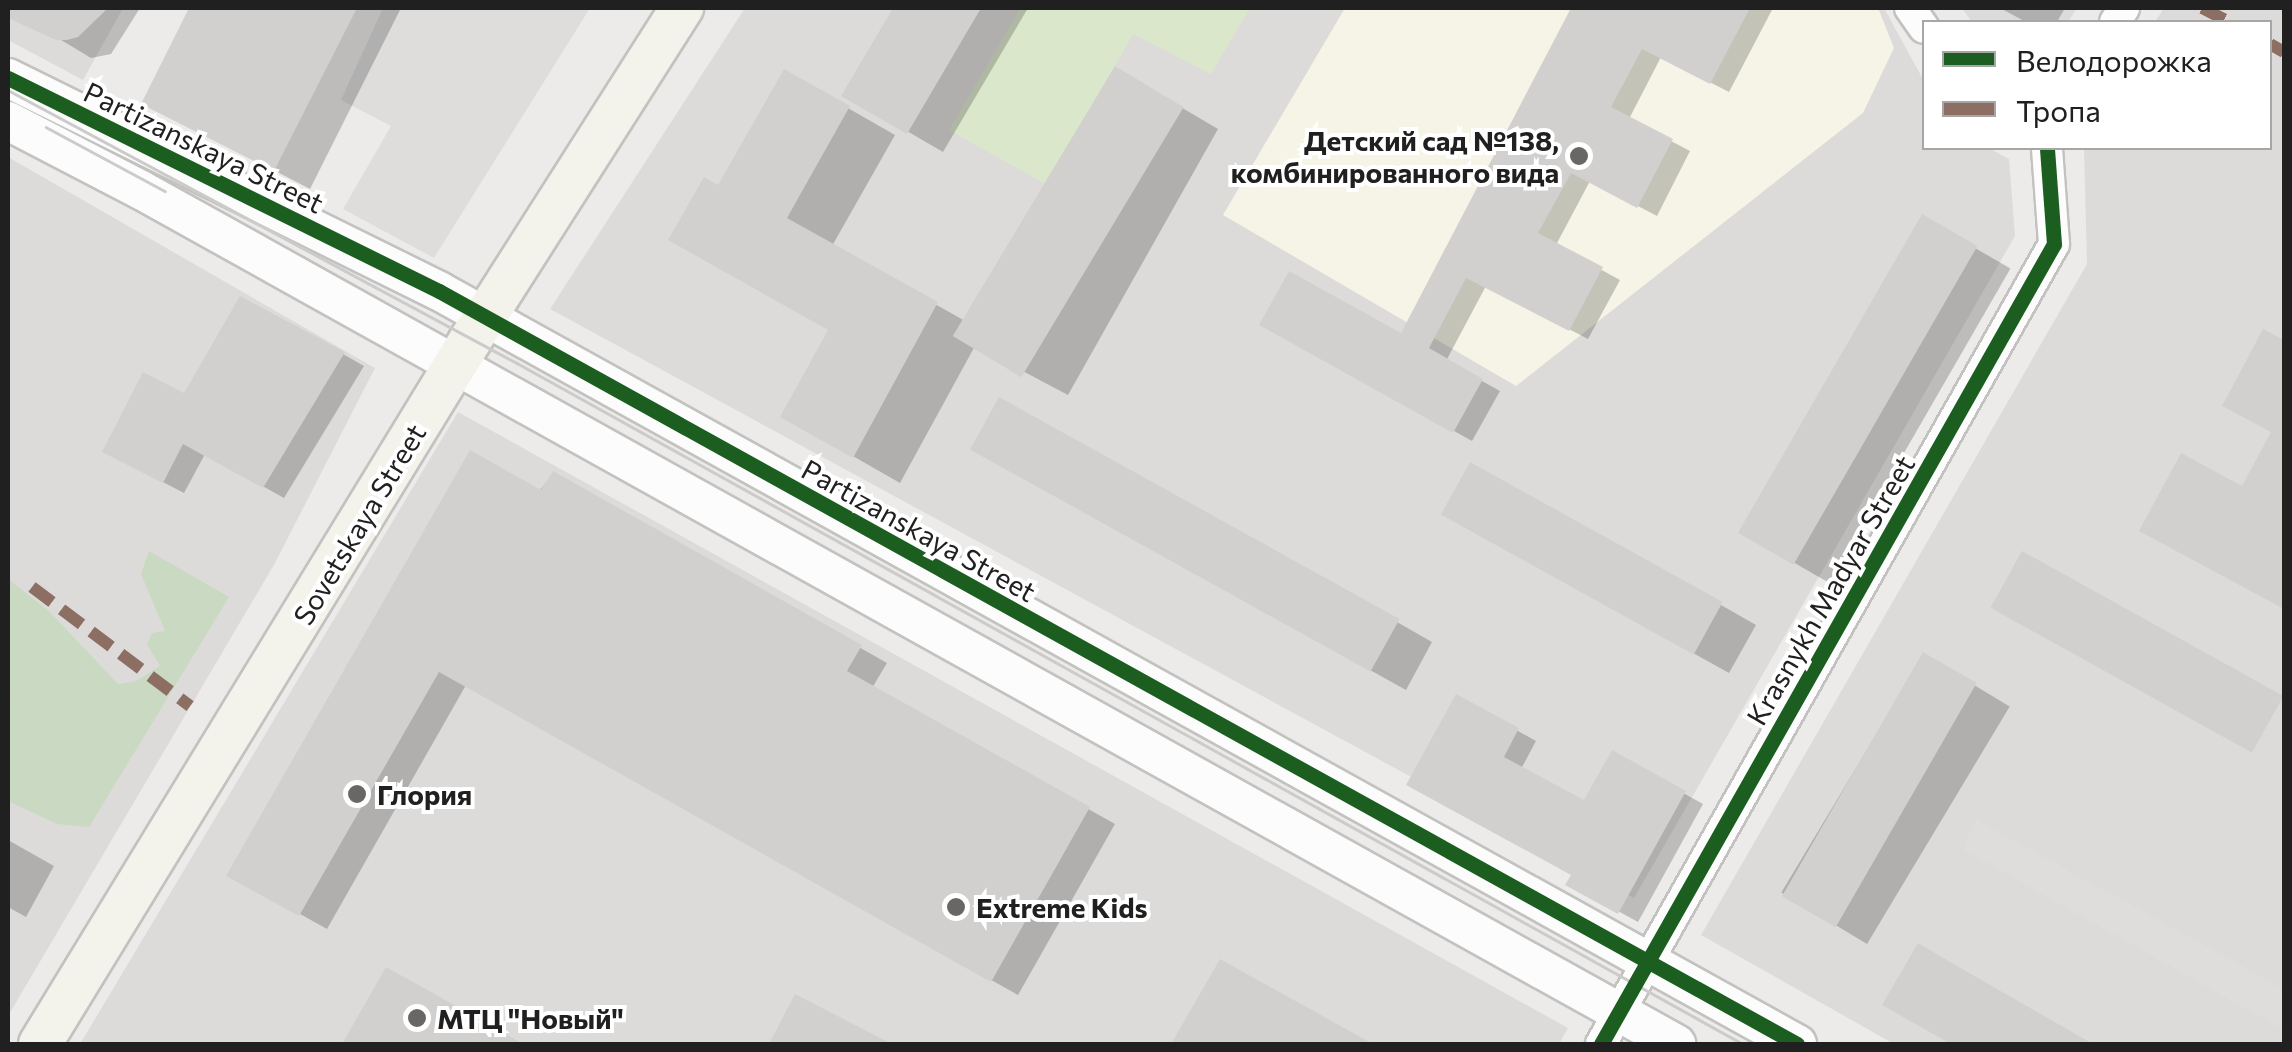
<!DOCTYPE html>
<meta charset="utf-8">
<style>
body{margin:0}
#map{position:relative;width:2292px;height:1052px;overflow:hidden;background:#edebe9;font-family:Commissioner,sans-serif}
div>[style]{position:absolute}
.residential>*{inset:0;background:#dddbda}
.education>*{inset:0;background:#f5f4e6}
.grass>*{inset:0;background:#dbe7cb}
.forest>*{inset:0;background:#cad9c1}
.parking>*{inset:0;background:#dedddc}
.shadow>*{inset:0;background:#0003;transform-origin:0 0}
.building>*{inset:0;background:#d2d0ce;transform-origin:0 0}
.roads{filter:drop-shadow(2px 0 #c3c2c1) drop-shadow(-2px 0 #c3c2c1) drop-shadow(0 2px #c3c2c1) drop-shadow(0 -2px #c3c2c1)}
.minor>*{height:30px;margin:-15px;padding:0 15px;transform-origin:15px;border-radius:15px;background:#fcfcfc}
.tertiary>*{height:38px;margin:-19px;padding:0 19px;transform-origin:19px;border-radius:19px;background:#fcfcfc}
.secondary>*{height:42px;margin:-21px;padding:0 21px;transform-origin:21px;border-radius:21px;background:#f3f3ec}
.tram>*{height:2.5px;margin:-1.25px;padding:0 1.25px;transform-origin:1.25px;border-radius:1.25px;background:#cbcbca}
.quiet>*{height:12px;margin-top:-6px;transform-origin:0;background:repeating-linear-gradient(90deg,#8d6e63 0 25px,transparent 0 37px)}
.cycleway>*{height:15px;margin:-7.5px;padding:0 7.5px;transform-origin:7.5px;border-radius:7.5px;background:#1b5e20}
.dots>*{width:28px;height:28px;translate:-50% -50%;box-sizing:border-box;border:5px solid #fff;border-radius:50%}
span{translate:-50% -50%;white-space:nowrap;text-align:center;line-height:1.15;-webkit-text-stroke:8px #fff;paint-order:stroke}
.poi-label{font-size:28px;color:#202020;font-weight:700}
.right{translate:-100% -50%;text-align:right}
.left{translate:0 -50%;text-align:left}
.street-label{font-size:28px;color:#202020}
.frame{position:absolute;inset:0;border:10px solid #202020;pointer-events:none}
.legend{position:absolute;left:1922px;top:20px;width:350px;height:130px;box-sizing:border-box;background:#fff;border:2px solid #a6a6a6;margin:0;padding:12px 18px;list-style:none;font-size:30px;color:#202020}
.legend li{display:flex;align-items:center;gap:20px;height:50px}
.legend b{width:50px;border:2px solid #a6a6a6}
</style>
<div id="map">
<div class="residential">
<i style="clip-path:polygon(8px 8px,123px 8px,83px 80px,8px 40px)"></i>
<i style="clip-path:polygon(745px 8px,1884px 8px,1924px 81px,1924px 148px,1989px 148px,2009px 159px,2015px 236px,1634px 898px,550px 309px)"></i>
<i style="clip-path:polygon(1962px 8px,2077px 8px,2068px 22px,1972px 22px)"></i>
<i style="clip-path:polygon(2164px 8px,2284px 8px,2284px 1044px,1894px 1044px,1701px 935px,2087px 264px,2084px 148px,2270px 148px,2270px 22px,2155px 22px)"></i>
<i style="clip-path:polygon(8px 157px,375px 368px,275px 563px,8px 1016px)"></i>
<i style="clip-path:polygon(458px 412px,1568px 1028px,1559px 1044px,80px 1044px)"></i>
</div>
<div class="education">
<i style="clip-path:polygon(1345px 8px,1878px 8px,1894px 48px,1863px 113px,1516px 386px,1223px 215px)"></i>
</div>
<div class="grass">
<i style="clip-path:polygon(1021px 8px,1250px 8px,1211px 74px,1133px 34px,1047px 185px,949px 130px)"></i>
</div>
<div class="forest">
<i style="clip-path:polygon(149px 551px,229px 597px,89px 827px,57px 824px,8px 801px,8px 697px,11px 696px,8px 693px,8px 579px,49px 611px,118px 684px,136px 681px,160px 666px,147px 644px,152px 633px,165px 631px,141px 574px)"></i>
</div>
<div class="parking">
<i style="clip-path:polygon(383px 8px,590px 8px,434px 258px,343px 209px,391px 126px,341px 100px)"></i>
<i style="clip-path:polygon(1976px 820px,2284px 989px,2284px 1030px,1963px 849px)"></i>
</div>
<div class="shadow">
<i style="clip-path:polygon(8px 8px,140px 8px,111px 54px,91px 58px)"></i>
<i style="clip-path:polygon(192px 8px,401px 8px,310px 189px,144px 103px)"></i>
<i style="clip-path:polygon(896px 8px,1028px 8px,943px 152px,845px 95px)"></i>
<i style="clip-path:polygon(1574px 8px,1773px 8px,1729px 92px,1661px 57px,1629px 119px,1690px 151px,1657px 216px,1590px 181px,1556px 245px,1620px 280px,1588px 339px,1486px 286px,1446px 361px,1500px 391px,1472px 441px,1263px 324px,1402px 336px)"></i>
<i style="clip-path:polygon(2000px 8px,2065px 8px,2057px 22px,2026px 22px)"></i>
<i style="clip-path:polygon(1116px 69px,1218px 129px,1068px 395px,975px 346px,900px 483px,783px 416px,831px 330px,719px 188px,785px 72px,895px 135px,832px 246px,974px 326px)"></i>
<i style="left:1923px;top:218px;width:101px;height:363px;rotate:30deg"></i>
<i style="clip-path:polygon(2264px 333px,2284px 343px,2284px 607px,2160px 541px,2244px 489px,2274px 432px)"></i>
<i style="clip-path:polygon(343px 354px,364px 366px,284px 498px,205px 454px,184px 493px,126px 463px,185px 396px)"></i>
<i style="clip-path:polygon(1008px 469px,1397px 622px,1432px 642px,1406px 690px)"></i>
<i style="clip-path:polygon(553px 474px,887px 663px,872px 688px,1115px 824px,1018px 995px,466px 685px,327px 929px,230px 875px)"></i>
<i style="clip-path:polygon(1479px 534px,1721px 605px,1756px 625px,1729px 673px)"></i>
<i style="left:1924px;top:655px;width:100px;height:277px;rotate:31deg"></i>
<i style="clip-path:polygon(1457px 697px,1536px 741px,1521px 769px,1585px 803px,1613px 754px,1703px 804px,1638px 922px,1569px 884px,1574px 874px)"></i>
<i style="clip-path:polygon(8px 840px,54px 866px,26px 917px,8px 907px)"></i>
<i style="clip-path:polygon(1919px 946px,2088px 1044px,1956px 1044px,1886px 1004px)"></i>
<i style="clip-path:polygon(1221px 962px,1368px 1044px,1174px 1044px)"></i>
<i style="clip-path:polygon(387px 970px,518px 1044px,344px 1044px)"></i>
<i style="clip-path:polygon(773px 1041px,882px 1043px,778px 1044px)"></i>
</div>
<div class="building">
<i style="clip-path:polygon(8px 8px,108px 8px,78px 37px,67px 40px,56px 40px,8px 18px)"></i>
<i style="clip-path:polygon(189px 8px,357px 8px,274px 171px,141px 104px)"></i>
<i style="clip-path:polygon(893px 8px,981px 8px,907px 134px,841px 96px)"></i>
<i style="clip-path:polygon(1571px 8px,1750px 8px,1710px 84px,1642px 49px,1611px 107px,1673px 139px,1637px 208px,1571px 173px,1538px 233px,1603px 267px,1569px 331px,1466px 278px,1429px 348px,1483px 379px,1453px 433px,1259px 325px,1289px 271px,1401px 333px)"></i>
<i style="left:1115px;top:66px;width:80px;height:315px;rotate:31deg"></i>
<i style="clip-path:polygon(784px 69px,850px 106px,787px 218px,938px 302px,853px 458px,780px 417px,828px 330px,668px 240px,704px 177px,718px 185px)"></i>
<i style="left:1922px;top:214px;width:64px;height:368px;rotate:30deg"></i>
<i style="clip-path:polygon(240px 296px,345px 352px,263px 488px,183px 444px,163px 483px,102px 452px,143px 372px,184px 393px)"></i>
<i style="clip-path:polygon(2263px 329px,2284px 340px,2284px 609px,2139px 531px,2181px 453px,2242px 486px,2271px 432px,2222px 406px)"></i>
<i style="left:999px;top:397px;width:458px;height:60px;rotate:29deg"></i>
<i style="clip-path:polygon(470px 450px,541px 490px,553px 471px,862px 645px,847px 671px,1090px 807px,991px 982px,439px 672px,299px 916px,226px 876px)"></i>
<i style="left:1470px;top:462px;width:289px;height:60px;rotate:29deg"></i>
<i style="left:2022px;top:551px;width:299px;height:65px;rotate:29deg"></i>
<i style="left:1923px;top:652px;width:62px;height:282px;rotate:30deg"></i>
<i style="clip-path:polygon(1456px 694px,1519px 728px,1504px 757px,1584px 800px,1612px 750px,1686px 791px,1618px 914px,1565px 885px,1571px 875px,1406px 785px)"></i>
<i style="clip-path:polygon(1918px 943px,1964px 970px,2093px 1044px,1951px 1044px,1882px 1005px)"></i>
<i style="clip-path:polygon(1220px 959px,1373px 1044px,1171px 1044px)"></i>
<i style="clip-path:polygon(386px 967px,431px 992px,523px 1044px,342px 1044px)"></i>
<i style="clip-path:polygon(795px 994px,892px 1044px,769px 1044px)"></i>
</div>
<div class="roads">
<div class="minor">
<i style="left:1910px;top:8px;width:24px;rotate:55deg"></i>
<i style="left:2115px;top:22px;width:17px;rotate:-57deg"></i>
<i style="left:1601px;top:1044px;width:919px;rotate:-60.48deg"></i>
<i style="left:2054px;top:244px;width:96px;rotate:-94.2deg"></i>
</div>
<div class="tertiary">
<i style="left:8px;top:78px;width:481px;rotate:26.3deg"></i>
<i style="left:439px;top:291px;width:1553px;rotate:29.01deg"></i>
<i style="left:8px;top:121px;width:150px;rotate:27.4deg"></i>
<i style="left:141px;top:190px;width:1757px;rotate:29.09deg"></i>
</div>
<div class="secondary">
<i style="left:40px;top:1044px;width:826px;rotate:-58.56deg"></i>
<i style="left:471px;top:339px;width:393px;rotate:-57.5deg"></i>
</div>
</div>
<div class="tram">
<i style="left:8px;top:90px;width:578px;rotate:28.21deg"></i>
<i style="left:517px;top:363px;width:1402px;rotate:29.05deg"></i>
<i style="left:46px;top:127px;width:135px;rotate:28.3deg"></i>
</div>
<div class="quiet">
<i style="left:2202px;top:8px;width:31px;rotate:27deg"></i>
<i style="left:2270px;top:44px;width:16px;rotate:30deg"></i>
<i style="left:32px;top:587px;width:198px;rotate:37deg"></i>
</div>
<div class="cycleway">
<i style="left:8px;top:78px;width:481px;rotate:26.3deg"></i>
<i style="left:439px;top:291px;width:1553px;rotate:29.01deg"></i>
<i style="left:1601px;top:1044px;width:919px;rotate:-60.48deg"></i>
<i style="left:2054px;top:244px;width:96px;rotate:-94.2deg"></i>
</div>
<div class="dots">
<i style="left:1579px;top:156px;background:#686766"></i>
<i style="left:357px;top:794px;background:#686766"></i>
<i style="left:956px;top:907px;background:#686766"></i>
<i style="left:417px;top:1018px;background:#686766"></i>
</div>
<div class="poi-label">
<span class="right" style="left:1559px;top:156px">Детский сад №138,<br>комбинированного вида</span>
<span class="left" style="left:377px;top:794px">Глория</span>
<span class="left" style="left:976px;top:907px">Extreme Kids</span>
<span class="left" style="left:437px;top:1018px">МТЦ "Новый"</span>
</div>
<div class="street-label">
<span style="left:204px;top:147px;rotate:26deg">Partizanskaya Street</span>
<span style="left:359px;top:524px;rotate:-59deg">Sovetskaya Street</span>
<span style="left:919px;top:530px;rotate:29deg">Partizanskaya Street</span>
<span style="left:1830px;top:590px;rotate:-60deg">Krasnykh Madyar Street</span>
</div>
<div class="frame"></div>
<ul class="legend">
<li><b style="height:12px;background:#1b5e20"></b>Велодорожка</li>
<li><b style="height:12px;background:#8d6e63"></b>Тропа</li>
</ul>
</div>
